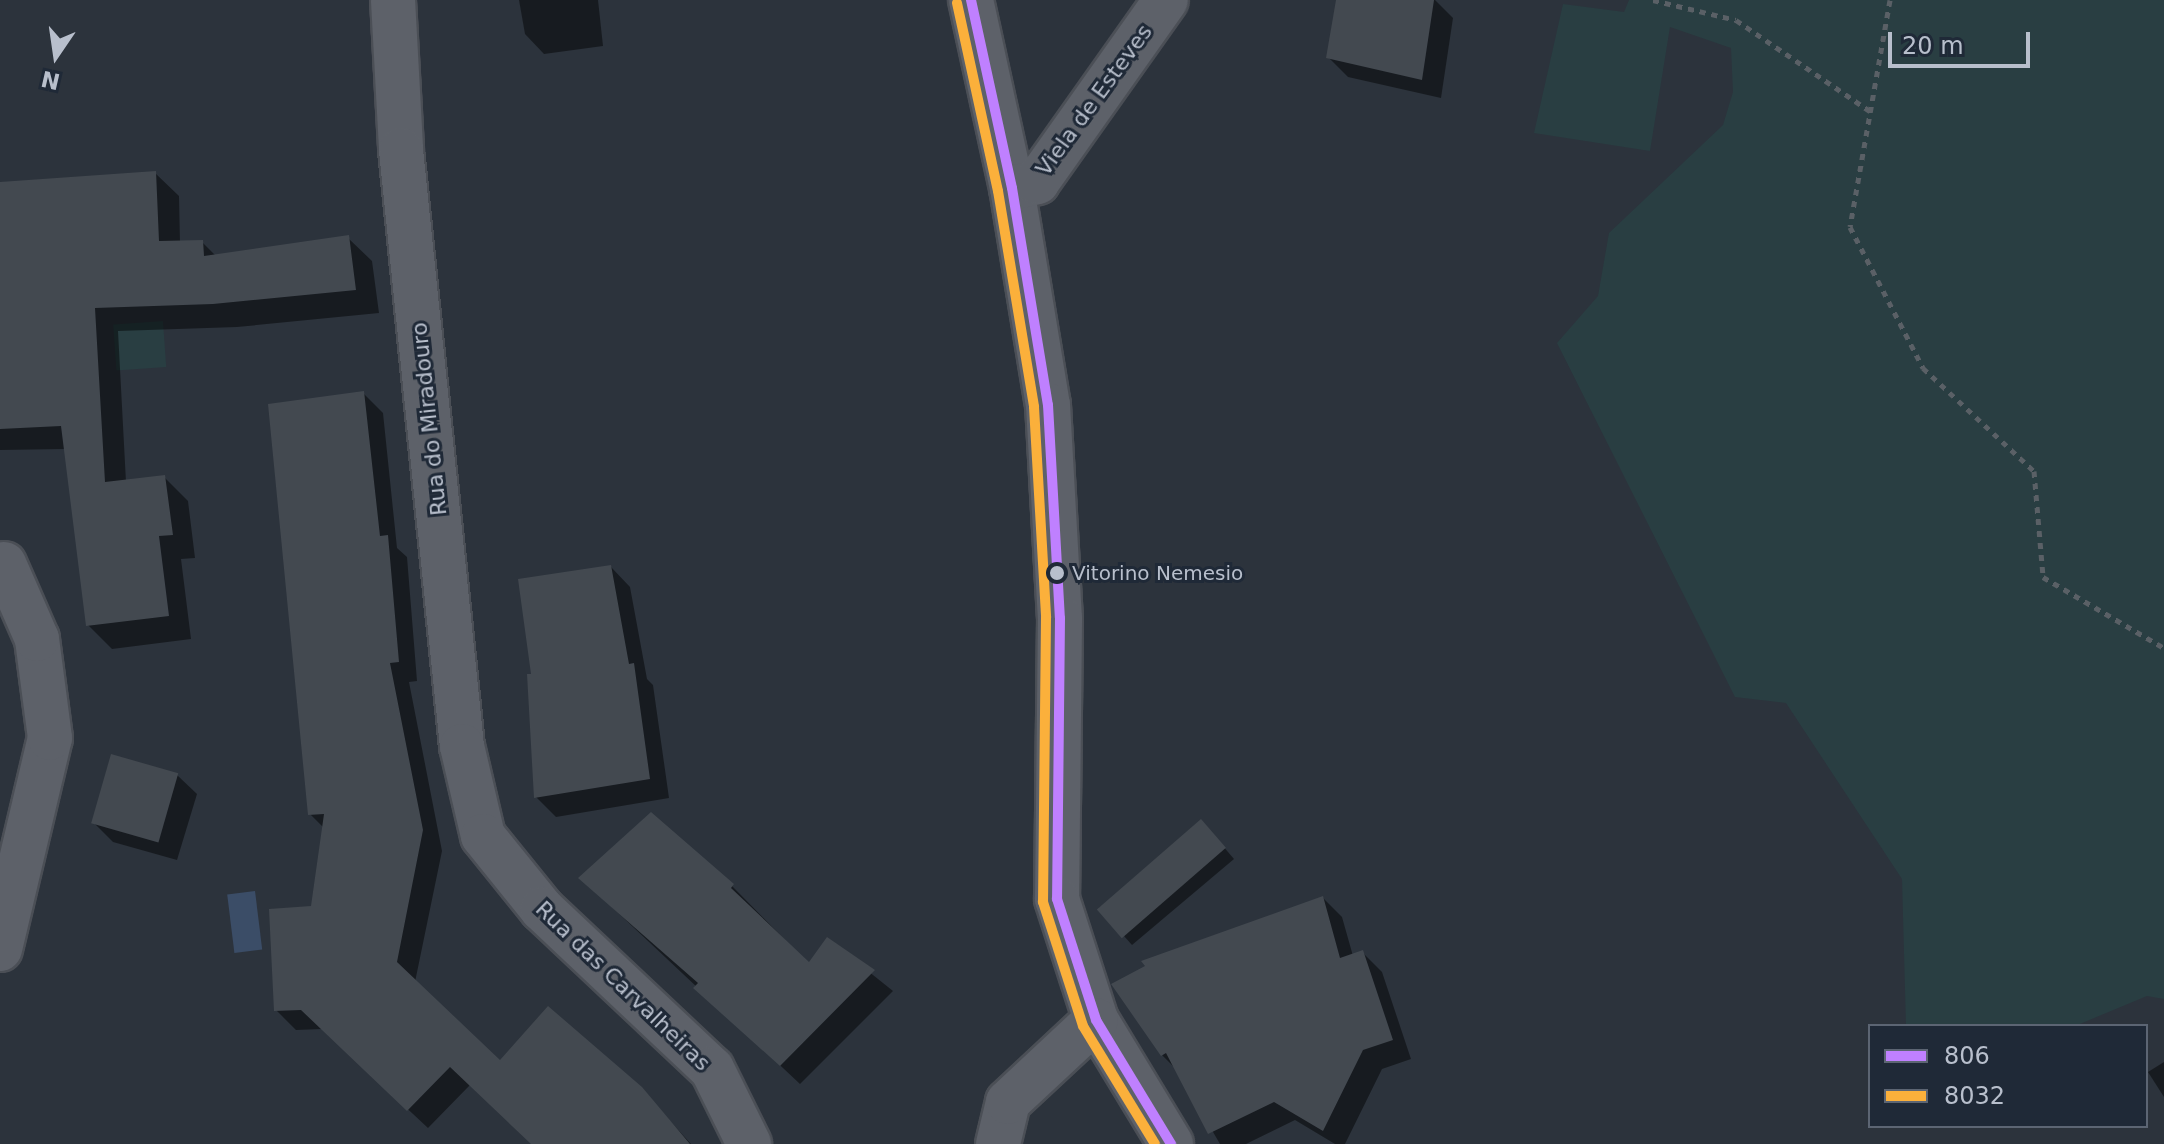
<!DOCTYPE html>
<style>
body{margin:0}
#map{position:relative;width:2164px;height:1144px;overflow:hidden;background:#2c333c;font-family:"DejaVu Sans",sans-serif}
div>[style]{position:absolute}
.green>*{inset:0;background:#293e42;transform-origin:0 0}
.water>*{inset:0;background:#3b4d67;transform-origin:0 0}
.shadow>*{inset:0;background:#0007}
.building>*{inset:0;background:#434950;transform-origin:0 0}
.path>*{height:5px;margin-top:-2.5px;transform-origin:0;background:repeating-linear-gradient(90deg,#5a6066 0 6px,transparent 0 12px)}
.roads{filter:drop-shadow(2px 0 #4b4f56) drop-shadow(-2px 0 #4b4f56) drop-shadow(0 2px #4b4f56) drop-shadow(0 -2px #4b4f56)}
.minor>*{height:44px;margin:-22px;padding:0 22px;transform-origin:22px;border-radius:22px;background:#5d6169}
.bus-1>*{height:10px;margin:-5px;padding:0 5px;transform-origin:5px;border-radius:5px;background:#bf80ff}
.bus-2>*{height:10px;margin:-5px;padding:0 5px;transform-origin:5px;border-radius:5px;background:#fbb03b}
.dots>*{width:22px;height:22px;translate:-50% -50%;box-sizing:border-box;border:4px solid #1f2937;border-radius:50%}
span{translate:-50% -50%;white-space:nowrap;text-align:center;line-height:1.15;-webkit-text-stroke:6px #1f2937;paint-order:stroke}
.bus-label{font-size:20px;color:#b8bfcc}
.left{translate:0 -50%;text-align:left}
.street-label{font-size:22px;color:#b8bfcc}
.legend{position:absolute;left:1868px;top:1024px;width:280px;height:104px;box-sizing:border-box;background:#1f2937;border:2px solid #5c6573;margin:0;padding:10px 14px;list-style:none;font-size:24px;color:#b8bfcc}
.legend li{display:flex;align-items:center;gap:16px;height:40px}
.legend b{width:40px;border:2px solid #5c6573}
.north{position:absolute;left:16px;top:16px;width:80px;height:80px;-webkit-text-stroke:6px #1f2937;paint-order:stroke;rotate:193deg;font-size:22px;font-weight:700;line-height:32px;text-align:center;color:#b8bfcc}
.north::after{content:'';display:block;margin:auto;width:28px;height:36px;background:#b8bfcc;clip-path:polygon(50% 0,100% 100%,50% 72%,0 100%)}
.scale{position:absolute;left:1888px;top:32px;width:142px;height:36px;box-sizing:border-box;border:4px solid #b8bfcc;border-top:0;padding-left:10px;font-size:24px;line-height:28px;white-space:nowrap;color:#b8bfcc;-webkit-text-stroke:6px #1f2937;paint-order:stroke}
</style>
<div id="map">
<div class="green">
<i style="clip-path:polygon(1629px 0,2164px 0,2164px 999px,2147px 996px,2075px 1026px,1906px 1026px,1902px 879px,1786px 703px,1735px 697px,1557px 343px,1598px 296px,1609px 233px,1723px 125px,1733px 92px,1731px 48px,1670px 27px,1650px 151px,1534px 133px,1563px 4px,1624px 12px)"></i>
<i style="left:163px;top:321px;width:46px;height:50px;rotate:86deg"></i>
</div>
<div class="water">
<i style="left:255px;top:891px;width:59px;height:28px;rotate:83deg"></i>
</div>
<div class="shadow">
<i style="clip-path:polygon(519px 0,598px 0,603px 46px,544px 54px,525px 34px)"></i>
<i style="clip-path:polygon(1338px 0,1435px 0,1453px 18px,1441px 98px,1348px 77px,1328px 57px)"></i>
<i style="clip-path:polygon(155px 173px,179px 196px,180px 243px,202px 242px,216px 256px,348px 238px,372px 261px,379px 313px,237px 327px,118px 331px,126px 482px,164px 477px,188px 501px,195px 558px,181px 559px,191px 639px,112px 649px,88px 625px,66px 449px,0 450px,0 183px)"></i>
<i style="clip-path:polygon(363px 393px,383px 413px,397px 548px,407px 557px,417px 681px,409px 682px,442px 851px,415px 982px,500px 1063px,642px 1090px,691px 1144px,533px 1144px,470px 1085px,428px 1128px,322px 1029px,296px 1030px,276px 1010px,312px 908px,324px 828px,310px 814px)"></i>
<i style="clip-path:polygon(611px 567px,630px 587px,647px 679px,653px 685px,669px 798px,556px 817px,536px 797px,533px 675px)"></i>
<i style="clip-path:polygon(177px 775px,197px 794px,177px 860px,113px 842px,94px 823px)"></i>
<i style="clip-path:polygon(1210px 831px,1234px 859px,1132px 945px,1099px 908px)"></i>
<i style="clip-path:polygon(581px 878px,732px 886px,810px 965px,828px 939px,893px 991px,800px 1084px)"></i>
<i style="clip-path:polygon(1323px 898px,1342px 917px,1353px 956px,1362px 952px,1382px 972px,1411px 1059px,1382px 1069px,1345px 1144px,1335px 1144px,1295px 1120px,1246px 1144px,1220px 1144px,1177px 1070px,1162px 1055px)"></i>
<i style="clip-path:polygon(2164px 1062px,2164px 1097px,2148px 1072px)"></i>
</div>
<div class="building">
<i style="clip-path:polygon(1336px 0,1434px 0,1422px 80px,1326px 58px)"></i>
<i style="clip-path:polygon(156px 171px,159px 241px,203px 240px,204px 256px,349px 235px,356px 290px,213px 304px,95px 308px,105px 482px,165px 475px,173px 535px,159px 536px,169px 616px,86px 626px,61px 426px,0 429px,0 182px)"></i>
<i style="clip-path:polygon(364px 391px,380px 536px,388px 535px,399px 662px,390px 663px,423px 830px,397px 962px,500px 1060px,548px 1006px,642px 1087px,690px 1144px,531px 1144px,450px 1067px,407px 1111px,301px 1010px,274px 1011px,269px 909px,311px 906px,324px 814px,308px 815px,268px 404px)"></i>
<i style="clip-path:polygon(611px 565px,629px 664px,634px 663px,650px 779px,534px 798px,527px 674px,531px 674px,518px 579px)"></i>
<i style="left:111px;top:754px;width:70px;height:72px;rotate:16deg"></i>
<i style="clip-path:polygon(651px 812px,734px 884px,731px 888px,809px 962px,827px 937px,875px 970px,780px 1066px,693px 988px,698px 983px,578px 878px)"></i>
<i style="left:1201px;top:819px;width:38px;height:138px;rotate:49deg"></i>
<i style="clip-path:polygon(1323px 896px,1340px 958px,1363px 950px,1393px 1040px,1363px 1050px,1323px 1131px,1274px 1102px,1208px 1134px,1166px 1053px,1161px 1056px,1111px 984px,1145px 966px,1141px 961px)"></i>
</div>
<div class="path">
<i style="left:1653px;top:0;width:85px;rotate:13.5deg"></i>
<i style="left:1736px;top:20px;width:162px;rotate:34.2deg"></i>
<i style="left:1890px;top:0;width:230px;rotate:100deg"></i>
<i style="left:1850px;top:227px;width:159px;rotate:62.6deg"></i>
<i style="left:1923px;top:368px;width:151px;rotate:42.9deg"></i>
<i style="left:2034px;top:471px;width:106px;rotate:85.1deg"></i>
<i style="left:2043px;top:577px;width:140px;rotate:30.4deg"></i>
</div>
<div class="roads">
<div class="minor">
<i style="left:393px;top:0;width:150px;rotate:86.9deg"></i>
<i style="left:401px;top:150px;width:599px;rotate:84.16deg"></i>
<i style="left:462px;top:746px;width:92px;rotate:76.9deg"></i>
<i style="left:483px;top:836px;width:94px;rotate:51.1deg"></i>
<i style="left:542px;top:909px;width:233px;rotate:43.3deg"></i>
<i style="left:712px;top:1069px;width:84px;rotate:63.7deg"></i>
<i style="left:971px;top:0;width:192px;rotate:77.7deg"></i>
<i style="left:1012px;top:188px;width:220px;rotate:80.6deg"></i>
<i style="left:1048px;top:405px;width:213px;rotate:86.8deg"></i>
<i style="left:1060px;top:618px;width:281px;rotate:90.6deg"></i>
<i style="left:1057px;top:899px;width:127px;rotate:72.1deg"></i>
<i style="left:1096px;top:1020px;width:145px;rotate:58.8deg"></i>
<i style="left:1012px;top:188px;width:26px;rotate:-13deg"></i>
<i style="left:1037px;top:182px;width:223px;rotate:-54.7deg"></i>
<i style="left:0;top:949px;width:217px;rotate:-76.7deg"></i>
<i style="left:50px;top:738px;width:100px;rotate:-97.5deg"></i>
<i style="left:37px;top:639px;width:82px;rotate:-113.7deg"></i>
<i style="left:998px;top:1144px;width:43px;rotate:-76.6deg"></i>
<i style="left:1008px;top:1102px;width:120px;rotate:-43deg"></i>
</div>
</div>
<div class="bus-1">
<i style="left:971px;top:0;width:192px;rotate:77.7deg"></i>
<i style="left:1012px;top:188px;width:220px;rotate:80.6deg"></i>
<i style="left:1048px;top:405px;width:213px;rotate:86.8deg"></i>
<i style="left:1060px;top:618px;width:281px;rotate:90.6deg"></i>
<i style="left:1057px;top:899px;width:127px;rotate:72.1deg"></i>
<i style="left:1096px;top:1020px;width:145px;rotate:58.8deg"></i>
</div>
<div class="bus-2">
<i style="left:957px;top:3px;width:192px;rotate:77.7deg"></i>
<i style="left:998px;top:191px;width:219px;rotate:80.5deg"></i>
<i style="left:1034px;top:407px;width:211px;rotate:86.7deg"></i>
<i style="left:1046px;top:618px;width:284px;rotate:90.6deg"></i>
<i style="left:1043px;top:902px;width:130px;rotate:72.1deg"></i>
<i style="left:1083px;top:1026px;width:138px;rotate:58.6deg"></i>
</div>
<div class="dots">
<i style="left:1057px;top:573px;background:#b8bfcc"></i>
</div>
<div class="bus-label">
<span class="left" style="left:1072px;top:573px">Vitorino Nemesio</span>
</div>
<div class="street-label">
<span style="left:1094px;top:100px;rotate:-54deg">Viela de Esteves</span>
<span style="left:429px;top:419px;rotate:-96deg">Rua do Miradouro</span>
<span style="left:623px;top:986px;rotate:44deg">Rua das Carvalheiras</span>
</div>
<ul class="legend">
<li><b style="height:10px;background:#bf80ff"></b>806</li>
<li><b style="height:10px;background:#fbb03b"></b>8032</li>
</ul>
<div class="north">N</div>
<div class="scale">20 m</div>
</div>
